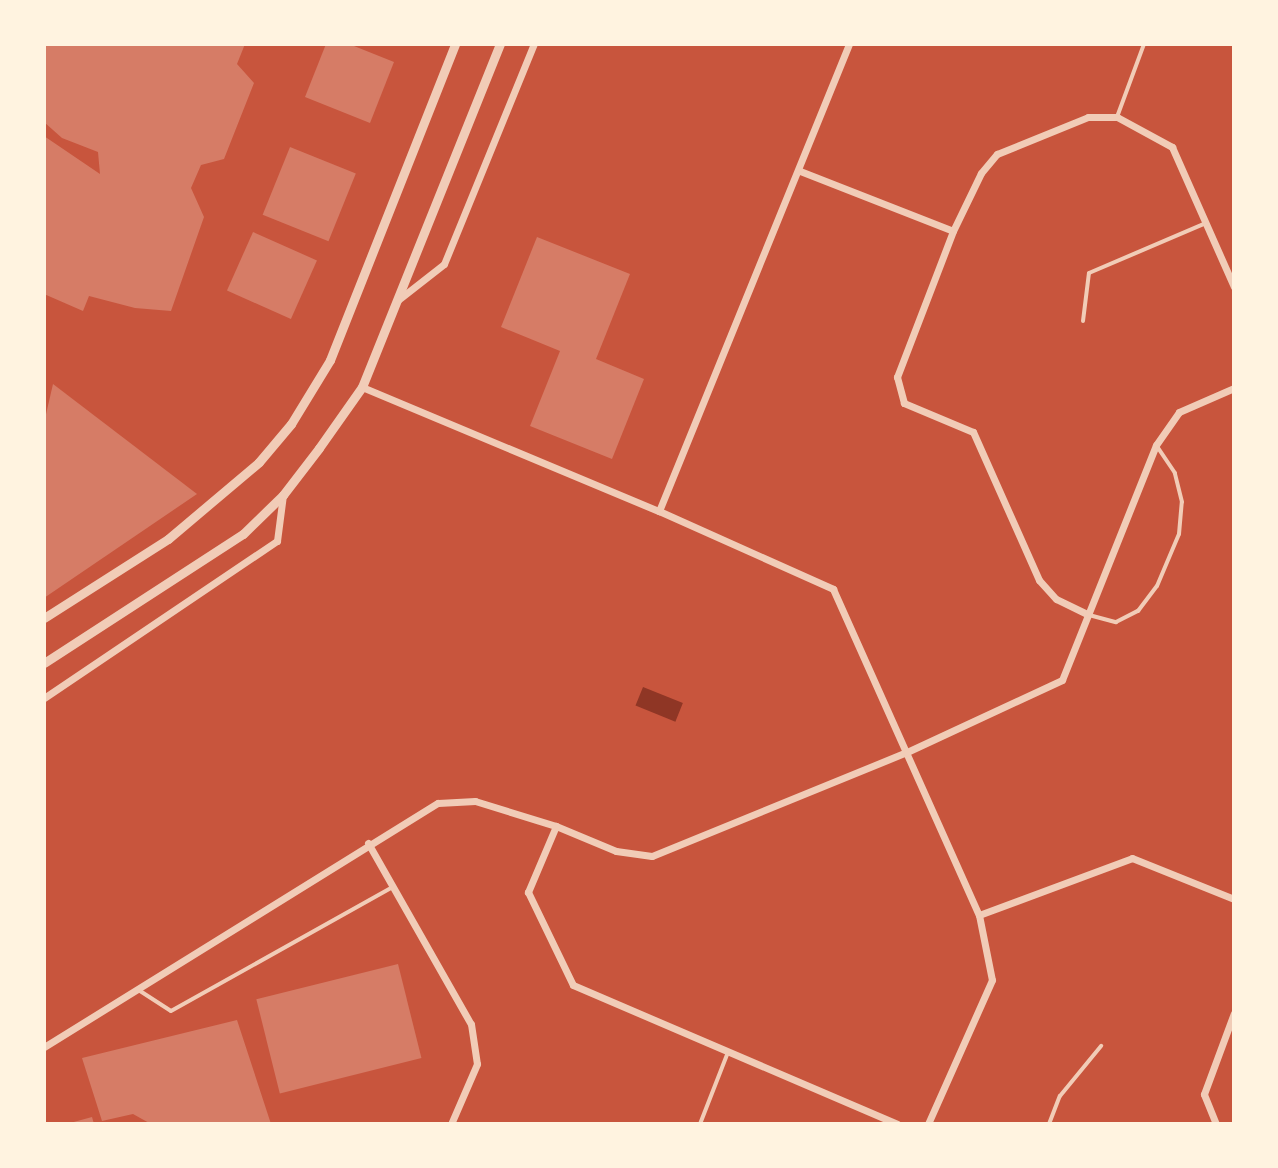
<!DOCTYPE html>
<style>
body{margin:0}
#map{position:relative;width:1278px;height:1168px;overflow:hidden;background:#c8553d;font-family:"Work Sans",sans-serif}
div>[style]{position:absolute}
.water>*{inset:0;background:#8f3625;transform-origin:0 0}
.building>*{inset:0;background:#d67c66;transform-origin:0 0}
.service>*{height:4px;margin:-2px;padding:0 2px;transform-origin:2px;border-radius:2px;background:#f1ccb7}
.minor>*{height:7px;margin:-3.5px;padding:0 3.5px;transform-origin:3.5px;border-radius:3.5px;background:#f1ccb7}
.tertiary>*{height:9px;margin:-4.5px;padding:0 4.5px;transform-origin:4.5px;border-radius:4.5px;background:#f1ccb7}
span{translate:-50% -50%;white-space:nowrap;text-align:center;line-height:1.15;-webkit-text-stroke:7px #fff3e0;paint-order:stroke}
.frame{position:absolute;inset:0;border:46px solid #fff3e0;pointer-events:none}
</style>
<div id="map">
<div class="water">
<i style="left:643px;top:687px;width:43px;height:20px;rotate:22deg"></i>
</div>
<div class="building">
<i style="clip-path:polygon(44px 44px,245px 44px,237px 64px,254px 83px,224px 159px,201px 165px,191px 188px,204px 217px,171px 311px,135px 308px,89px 296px,83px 311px,44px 294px,44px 136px,100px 174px,98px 152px,62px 138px,44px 122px)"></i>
<i style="clip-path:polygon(326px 44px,349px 44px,394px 62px,370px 123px,305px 97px)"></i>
<i style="left:290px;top:147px;width:71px;height:73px;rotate:22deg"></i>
<i style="left:253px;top:232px;width:70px;height:64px;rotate:24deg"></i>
<i style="clip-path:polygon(537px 237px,630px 274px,596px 359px,644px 379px,612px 459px,530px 426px,560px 351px,501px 327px)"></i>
<i style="clip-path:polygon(53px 384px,197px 494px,44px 598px,44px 423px)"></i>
<i style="left:398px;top:964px;width:97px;height:146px;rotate:76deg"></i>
<i style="clip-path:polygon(237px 1020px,271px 1124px,151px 1124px,133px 1114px,102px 1121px,82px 1058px)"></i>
<i style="clip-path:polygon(92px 1117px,94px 1124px,70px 1124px,70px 1123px)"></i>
</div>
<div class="service">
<i style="left:1117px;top:117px;width:78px;rotate:-69.7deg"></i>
<i style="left:1083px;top:321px;width:48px;rotate:-82.9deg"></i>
<i style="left:1089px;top:273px;width:125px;rotate:-23.1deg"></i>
<i style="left:1089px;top:615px;width:28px;rotate:15deg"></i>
<i style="left:1116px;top:622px;width:25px;rotate:-27deg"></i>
<i style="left:1138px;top:611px;width:31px;rotate:-53deg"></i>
<i style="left:1157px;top:586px;width:56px;rotate:-67.1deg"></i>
<i style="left:1179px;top:534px;width:32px;rotate:-85deg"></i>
<i style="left:1182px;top:502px;width:30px;rotate:-104deg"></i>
<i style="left:1175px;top:473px;width:34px;rotate:-124deg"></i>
<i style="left:137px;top:989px;width:40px;rotate:32.9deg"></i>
<i style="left:171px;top:1011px;width:254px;rotate:-29.2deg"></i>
<i style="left:700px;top:1124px;width:77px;rotate:-68.7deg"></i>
<i style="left:1049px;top:1124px;width:30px;rotate:-69deg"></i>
<i style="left:1060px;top:1096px;width:65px;rotate:-50.6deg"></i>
</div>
<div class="minor">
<i style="left:800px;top:171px;width:164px;rotate:21.4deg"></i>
<i style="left:398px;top:300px;width:58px;rotate:-38deg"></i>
<i style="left:444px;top:264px;width:238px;rotate:-67.8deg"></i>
<i style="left:362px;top:387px;width:322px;rotate:22.7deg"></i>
<i style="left:659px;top:511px;width:191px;rotate:24.1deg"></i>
<i style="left:833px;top:589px;width:357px;rotate:65.9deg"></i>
<i style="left:979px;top:915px;width:66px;rotate:78.7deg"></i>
<i style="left:992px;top:980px;width:158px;rotate:114deg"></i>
<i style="left:659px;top:511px;width:504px;rotate:-67.86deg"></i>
<i style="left:1087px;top:614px;width:34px;rotate:-154deg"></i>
<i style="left:1056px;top:599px;width:25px;rotate:-132deg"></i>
<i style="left:1039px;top:580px;width:162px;rotate:-114deg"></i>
<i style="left:973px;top:432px;width:75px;rotate:-157.2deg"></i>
<i style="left:904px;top:403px;width:27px;rotate:-105deg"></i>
<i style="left:897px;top:377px;width:156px;rotate:-69deg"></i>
<i style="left:953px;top:231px;width:64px;rotate:-64.2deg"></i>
<i style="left:981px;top:173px;width:25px;rotate:-50deg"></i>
<i style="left:997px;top:154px;width:98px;rotate:-22.1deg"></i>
<i style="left:1088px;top:117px;width:29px"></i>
<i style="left:1117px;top:117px;width:63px;rotate:28.6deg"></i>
<i style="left:1172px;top:147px;width:153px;rotate:66.1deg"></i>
<i style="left:44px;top:698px;width:281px;rotate:-34deg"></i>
<i style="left:277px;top:541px;width:46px;rotate:-82.6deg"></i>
<i style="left:556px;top:826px;width:72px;rotate:113deg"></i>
<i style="left:528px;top:892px;width:103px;rotate:64.2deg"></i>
<i style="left:573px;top:985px;width:353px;rotate:23.2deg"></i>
<i style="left:368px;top:843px;width:208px;rotate:60.4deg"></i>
<i style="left:471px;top:1024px;width:40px;rotate:81.5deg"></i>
<i style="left:477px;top:1064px;width:65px;rotate:113.4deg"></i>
<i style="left:979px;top:915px;width:163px;rotate:-20.4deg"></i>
<i style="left:1132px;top:858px;width:110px;rotate:21.9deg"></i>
<i style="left:44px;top:1047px;width:463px;rotate:-31.8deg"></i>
<i style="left:438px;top:803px;width:37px;rotate:-3deg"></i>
<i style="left:475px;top:801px;width:85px;rotate:17.2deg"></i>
<i style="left:556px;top:826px;width:65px;rotate:22.6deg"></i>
<i style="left:616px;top:851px;width:36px;rotate:8deg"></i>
<i style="left:652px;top:856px;width:275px;rotate:-22.2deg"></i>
<i style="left:907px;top:752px;width:171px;rotate:-24.9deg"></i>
<i style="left:1062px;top:680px;width:253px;rotate:-68.2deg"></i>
<i style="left:1156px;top:445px;width:40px;rotate:-55.1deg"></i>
<i style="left:1179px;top:412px;width:60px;rotate:-23.6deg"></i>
<i style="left:1216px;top:1124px;width:32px;rotate:-112deg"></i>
<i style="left:1204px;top:1094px;width:86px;rotate:-69.7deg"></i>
</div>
<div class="tertiary">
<i style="left:44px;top:618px;width:147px;rotate:-32.5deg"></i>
<i style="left:168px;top:539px;width:119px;rotate:-40.2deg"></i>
<i style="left:259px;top:462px;width:50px;rotate:-49.9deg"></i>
<i style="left:291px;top:424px;width:75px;rotate:-58.6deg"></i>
<i style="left:330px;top:360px;width:340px;rotate:-68.4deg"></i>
<i style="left:44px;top:663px;width:237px;rotate:-33deg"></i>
<i style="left:243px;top:534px;width:56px;rotate:-44.3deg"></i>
<i style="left:283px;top:495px;width:59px;rotate:-52.5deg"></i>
<i style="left:319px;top:448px;width:75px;rotate:-54.8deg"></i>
<i style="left:362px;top:387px;width:370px;rotate:-68.1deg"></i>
</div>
<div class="frame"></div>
</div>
